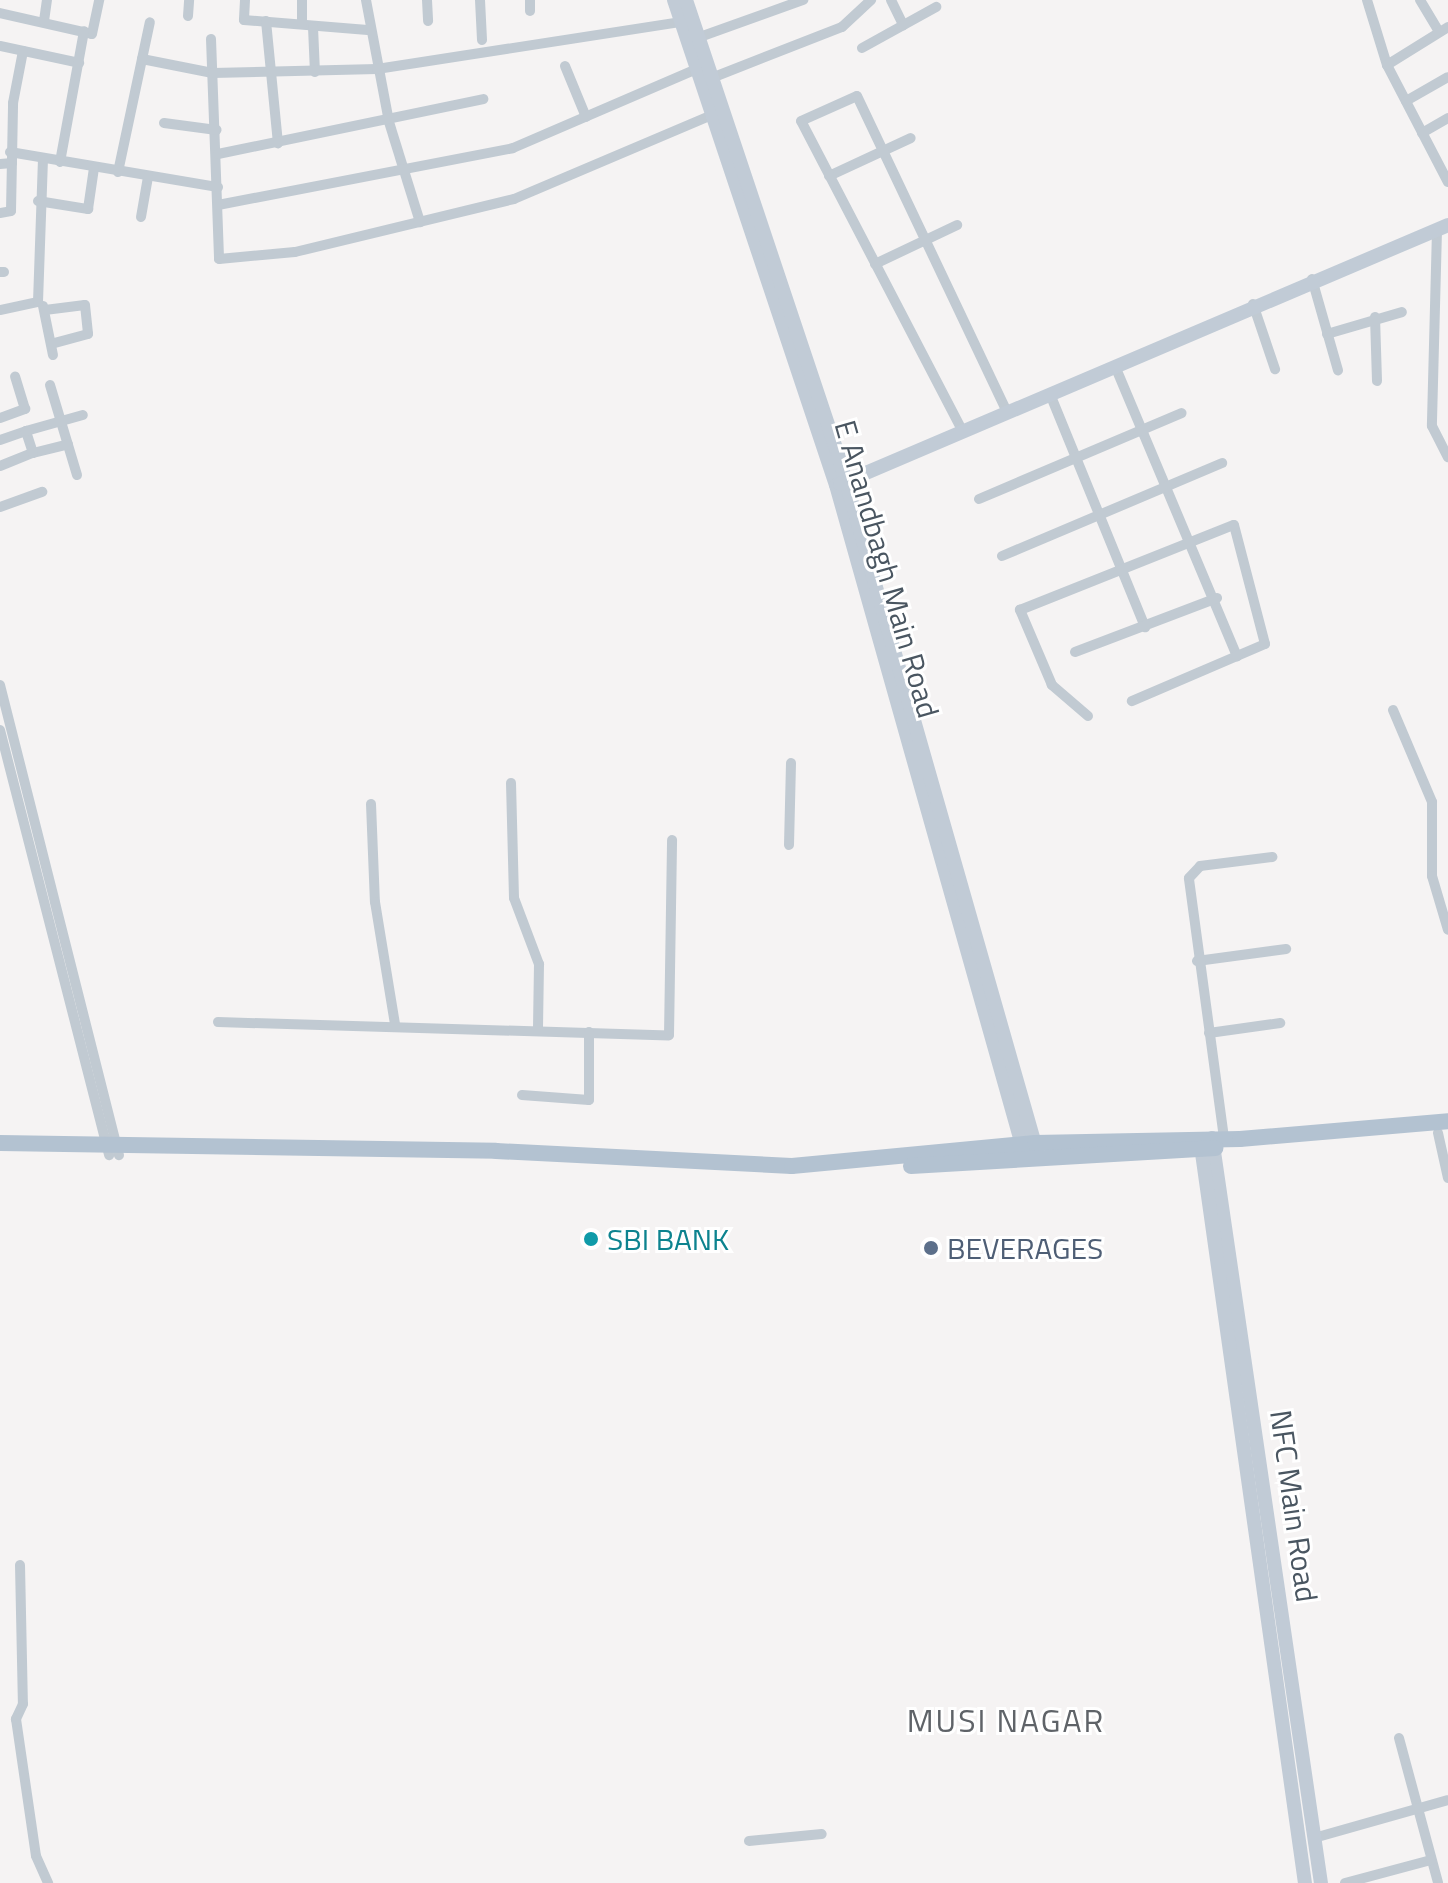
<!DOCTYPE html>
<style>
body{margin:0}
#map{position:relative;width:1448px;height:1883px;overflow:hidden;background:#f5f3f3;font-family:"Titillium Web",sans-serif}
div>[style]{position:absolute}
.street>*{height:10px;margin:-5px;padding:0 5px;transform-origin:5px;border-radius:5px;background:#c1cad2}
.secondary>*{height:14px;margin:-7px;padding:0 7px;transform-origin:7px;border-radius:7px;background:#c1cbd6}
.primary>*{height:16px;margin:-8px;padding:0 8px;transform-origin:8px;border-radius:8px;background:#b3c2d1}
.dots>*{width:22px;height:22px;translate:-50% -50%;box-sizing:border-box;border:4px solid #fff;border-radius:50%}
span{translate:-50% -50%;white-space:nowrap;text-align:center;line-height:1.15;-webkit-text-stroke:6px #fff;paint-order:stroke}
.street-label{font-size:30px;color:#4a5661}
.culture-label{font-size:30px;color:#0d838f}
.left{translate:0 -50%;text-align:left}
.service-label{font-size:30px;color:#4e5e75}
.neighbourhood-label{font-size:32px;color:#5f6368;letter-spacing:2px}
</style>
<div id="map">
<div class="street">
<i style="left:245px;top:0;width:20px;rotate:93deg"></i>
<i style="left:244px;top:20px;width:124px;rotate:4.6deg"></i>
<i style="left:302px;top:0;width:24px;rotate:90deg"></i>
<i style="left:366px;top:0;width:124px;rotate:79.3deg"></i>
<i style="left:389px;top:122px;width:105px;rotate:72.8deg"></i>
<i style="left:427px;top:0;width:21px;rotate:87deg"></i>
<i style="left:480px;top:0;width:40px;rotate:87.1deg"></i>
<i style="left:530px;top:0;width:11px;rotate:90deg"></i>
<i style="left:891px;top:0;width:28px;rotate:64deg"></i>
<i style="left:1367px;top:0;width:68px;rotate:72.9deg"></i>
<i style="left:1387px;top:65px;width:132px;rotate:62.5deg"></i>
<i style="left:1420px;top:0;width:37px;rotate:59deg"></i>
<i style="left:0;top:13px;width:94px;rotate:12.9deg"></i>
<i style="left:92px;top:34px;width:35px;rotate:-78deg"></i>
<i style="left:188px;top:16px;width:16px;rotate:-86deg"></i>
<i style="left:44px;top:21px;width:21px;rotate:-82deg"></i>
<i style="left:266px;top:21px;width:123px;rotate:84.4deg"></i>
<i style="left:313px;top:27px;width:45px;rotate:87.5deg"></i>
<i style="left:697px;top:38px;width:113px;rotate:-19.7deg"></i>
<i style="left:211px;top:39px;width:220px;rotate:87.9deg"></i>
<i style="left:219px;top:259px;width:76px;rotate:-5.3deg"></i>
<i style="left:295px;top:252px;width:225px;rotate:-13.6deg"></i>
<i style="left:514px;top:199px;width:215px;rotate:-23deg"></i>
<i style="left:0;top:46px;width:81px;rotate:12.1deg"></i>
<i style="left:862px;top:48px;width:85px;rotate:-29deg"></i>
<i style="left:142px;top:59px;width:72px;rotate:11.2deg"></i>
<i style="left:213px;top:73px;width:164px;rotate:-1.4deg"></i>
<i style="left:377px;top:69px;width:308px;rotate:-8.8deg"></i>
<i style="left:1387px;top:65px;width:72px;rotate:-31.9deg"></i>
<i style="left:565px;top:66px;width:55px;rotate:67.6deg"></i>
<i style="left:709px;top:79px;width:143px;rotate:-21.4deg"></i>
<i style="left:842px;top:27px;width:40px;rotate:-43deg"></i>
<i style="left:1406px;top:101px;width:48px;rotate:-29.7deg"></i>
<i style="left:164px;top:123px;width:53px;rotate:7.5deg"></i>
<i style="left:1422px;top:133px;width:30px;rotate:-30deg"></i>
<i style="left:10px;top:152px;width:211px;rotate:9.6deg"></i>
<i style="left:218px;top:154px;width:271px;rotate:-11.7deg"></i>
<i style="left:60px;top:162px;width:133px;rotate:-79.6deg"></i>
<i style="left:0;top:164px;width:12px;rotate:-5deg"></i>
<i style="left:118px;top:172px;width:153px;rotate:-78deg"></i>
<i style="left:829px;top:176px;width:90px;rotate:-24.9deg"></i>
<i style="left:38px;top:201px;width:51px;rotate:9.1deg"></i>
<i style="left:88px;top:209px;width:41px;rotate:-81.7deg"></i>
<i style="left:218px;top:205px;width:300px;rotate:-10.9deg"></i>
<i style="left:513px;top:148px;width:199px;rotate:-23.3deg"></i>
<i style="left:0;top:213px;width:11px;rotate:-10deg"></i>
<i style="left:11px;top:211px;width:108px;rotate:-88.9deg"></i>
<i style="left:13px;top:103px;width:53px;rotate:-79.1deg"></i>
<i style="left:141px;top:217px;width:41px;rotate:-80.1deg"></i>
<i style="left:1437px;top:230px;width:196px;rotate:91.5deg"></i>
<i style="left:1432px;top:426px;width:35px;rotate:63deg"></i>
<i style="left:875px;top:264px;width:91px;rotate:-25.4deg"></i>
<i style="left:0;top:272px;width:4px"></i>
<i style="left:1312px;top:279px;width:95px;rotate:74.1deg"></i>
<i style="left:1253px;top:304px;width:69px;rotate:71.3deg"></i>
<i style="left:43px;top:306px;width:50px;rotate:78.5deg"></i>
<i style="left:0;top:310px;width:39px;rotate:-12deg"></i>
<i style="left:38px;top:302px;width:144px;rotate:-88deg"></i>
<i style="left:45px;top:310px;width:40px;rotate:-7.1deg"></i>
<i style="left:85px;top:305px;width:29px;rotate:84deg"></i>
<i style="left:88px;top:334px;width:38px;rotate:165deg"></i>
<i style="left:1375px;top:317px;width:64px;rotate:88.2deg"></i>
<i style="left:1327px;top:334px;width:78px;rotate:-16.3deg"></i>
<i style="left:1115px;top:366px;width:315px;rotate:67.2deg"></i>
<i style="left:50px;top:385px;width:94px;rotate:73.3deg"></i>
<i style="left:1050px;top:394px;width:252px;rotate:67.8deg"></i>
<i style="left:0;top:418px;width:27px;rotate:-20deg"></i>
<i style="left:25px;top:409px;width:34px;rotate:-107deg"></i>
<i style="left:962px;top:430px;width:348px;rotate:-117.5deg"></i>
<i style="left:801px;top:121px;width:61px;rotate:-24.1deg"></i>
<i style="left:857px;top:96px;width:348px;rotate:64.6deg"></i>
<i style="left:0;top:440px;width:28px;rotate:-19deg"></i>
<i style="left:33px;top:453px;width:36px;rotate:-14deg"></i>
<i style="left:0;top:466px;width:35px;rotate:-22deg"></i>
<i style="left:33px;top:453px;width:23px;rotate:-108deg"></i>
<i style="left:26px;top:431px;width:59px;rotate:-15.7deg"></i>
<i style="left:979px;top:499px;width:220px;rotate:-23deg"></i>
<i style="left:0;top:507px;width:45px;rotate:-19.7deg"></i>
<i style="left:1002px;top:556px;width:239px;rotate:-22.9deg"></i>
<i style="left:1075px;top:652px;width:152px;rotate:-20.8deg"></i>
<i style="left:0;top:685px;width:485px;rotate:75.8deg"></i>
<i style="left:1393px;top:710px;width:100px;rotate:67deg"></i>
<i style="left:1432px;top:802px;width:74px;rotate:90deg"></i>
<i style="left:1432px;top:876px;width:56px;rotate:73.5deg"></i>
<i style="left:1088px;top:716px;width:48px;rotate:-139.3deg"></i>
<i style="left:1052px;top:685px;width:82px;rotate:-113.1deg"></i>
<i style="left:1020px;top:610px;width:230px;rotate:-21.7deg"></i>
<i style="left:1234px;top:525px;width:123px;rotate:75.4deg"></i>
<i style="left:1265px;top:644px;width:145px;rotate:156.8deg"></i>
<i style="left:0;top:730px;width:439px;rotate:75.6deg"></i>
<i style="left:511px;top:783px;width:115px;rotate:88.5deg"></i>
<i style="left:514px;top:898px;width:71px;rotate:69.3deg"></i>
<i style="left:539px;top:964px;width:66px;rotate:90.9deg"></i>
<i style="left:371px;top:804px;width:98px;rotate:87.7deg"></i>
<i style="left:375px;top:902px;width:124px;rotate:80.7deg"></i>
<i style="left:789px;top:845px;width:82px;rotate:-88.6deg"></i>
<i style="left:1197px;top:961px;width:90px;rotate:-7.7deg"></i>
<i style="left:218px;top:1022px;width:451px;rotate:1.7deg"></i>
<i style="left:669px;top:1035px;width:195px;rotate:-89.1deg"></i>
<i style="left:1209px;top:1033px;width:72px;rotate:-8deg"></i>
<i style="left:522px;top:1095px;width:67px;rotate:4.3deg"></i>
<i style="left:589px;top:1100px;width:68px;rotate:-90deg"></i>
<i style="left:1438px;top:1133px;width:46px;rotate:77.5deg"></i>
<i style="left:1224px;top:1138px;width:262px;rotate:-97.7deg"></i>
<i style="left:1189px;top:878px;width:16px;rotate:-47deg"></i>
<i style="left:1200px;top:866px;width:73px;rotate:-7.1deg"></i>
<i style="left:20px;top:1565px;width:139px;rotate:88.8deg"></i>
<i style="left:23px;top:1704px;width:17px;rotate:115deg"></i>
<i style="left:16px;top:1719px;width:138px;rotate:81.7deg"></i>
<i style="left:36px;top:1856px;width:30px;rotate:66deg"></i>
<i style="left:1399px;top:1738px;width:150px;rotate:74.9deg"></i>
<i style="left:1314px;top:1838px;width:139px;rotate:-15.8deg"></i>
<i style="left:749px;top:1841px;width:73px;rotate:-5.5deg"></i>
<i style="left:1345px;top:1883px;width:89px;rotate:-15deg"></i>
</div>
<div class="secondary">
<i style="left:674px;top:0;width:511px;rotate:71.53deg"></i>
<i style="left:836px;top:485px;width:693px;rotate:74.26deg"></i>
<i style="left:686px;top:0;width:479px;rotate:71.5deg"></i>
<i style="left:838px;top:454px;width:725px;rotate:74.07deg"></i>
<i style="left:840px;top:484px;width:661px;rotate:-23.07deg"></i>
<i style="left:1212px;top:1138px;width:753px;rotate:81.68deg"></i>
<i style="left:1200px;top:1139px;width:751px;rotate:81.97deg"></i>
</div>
<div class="primary">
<i style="left:0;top:1143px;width:496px;rotate:0.9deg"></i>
<i style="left:496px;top:1151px;width:296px;rotate:2.9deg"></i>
<i style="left:792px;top:1166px;width:244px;rotate:-5.4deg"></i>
<i style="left:1035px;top:1143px;width:205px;rotate:-1.1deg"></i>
<i style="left:1240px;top:1139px;width:209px;rotate:-4.9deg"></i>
<i style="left:911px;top:1166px;width:305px;rotate:-3.4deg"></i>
</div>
<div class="dots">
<i style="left:591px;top:1239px;background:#0f9aa8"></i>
<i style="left:931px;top:1248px;background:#5c6f8a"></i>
</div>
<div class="street-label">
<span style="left:887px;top:569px;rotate:74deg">E Anandbagh Main Road</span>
<span style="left:1294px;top:1506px;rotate:82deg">NFC Main Road</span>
</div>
<div class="culture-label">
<span class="left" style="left:607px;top:1239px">SBI BANK</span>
</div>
<div class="service-label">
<span class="left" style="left:947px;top:1248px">BEVERAGES</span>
</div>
<div class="neighbourhood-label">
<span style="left:1006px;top:1720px">MUSI NAGAR</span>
</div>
</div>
